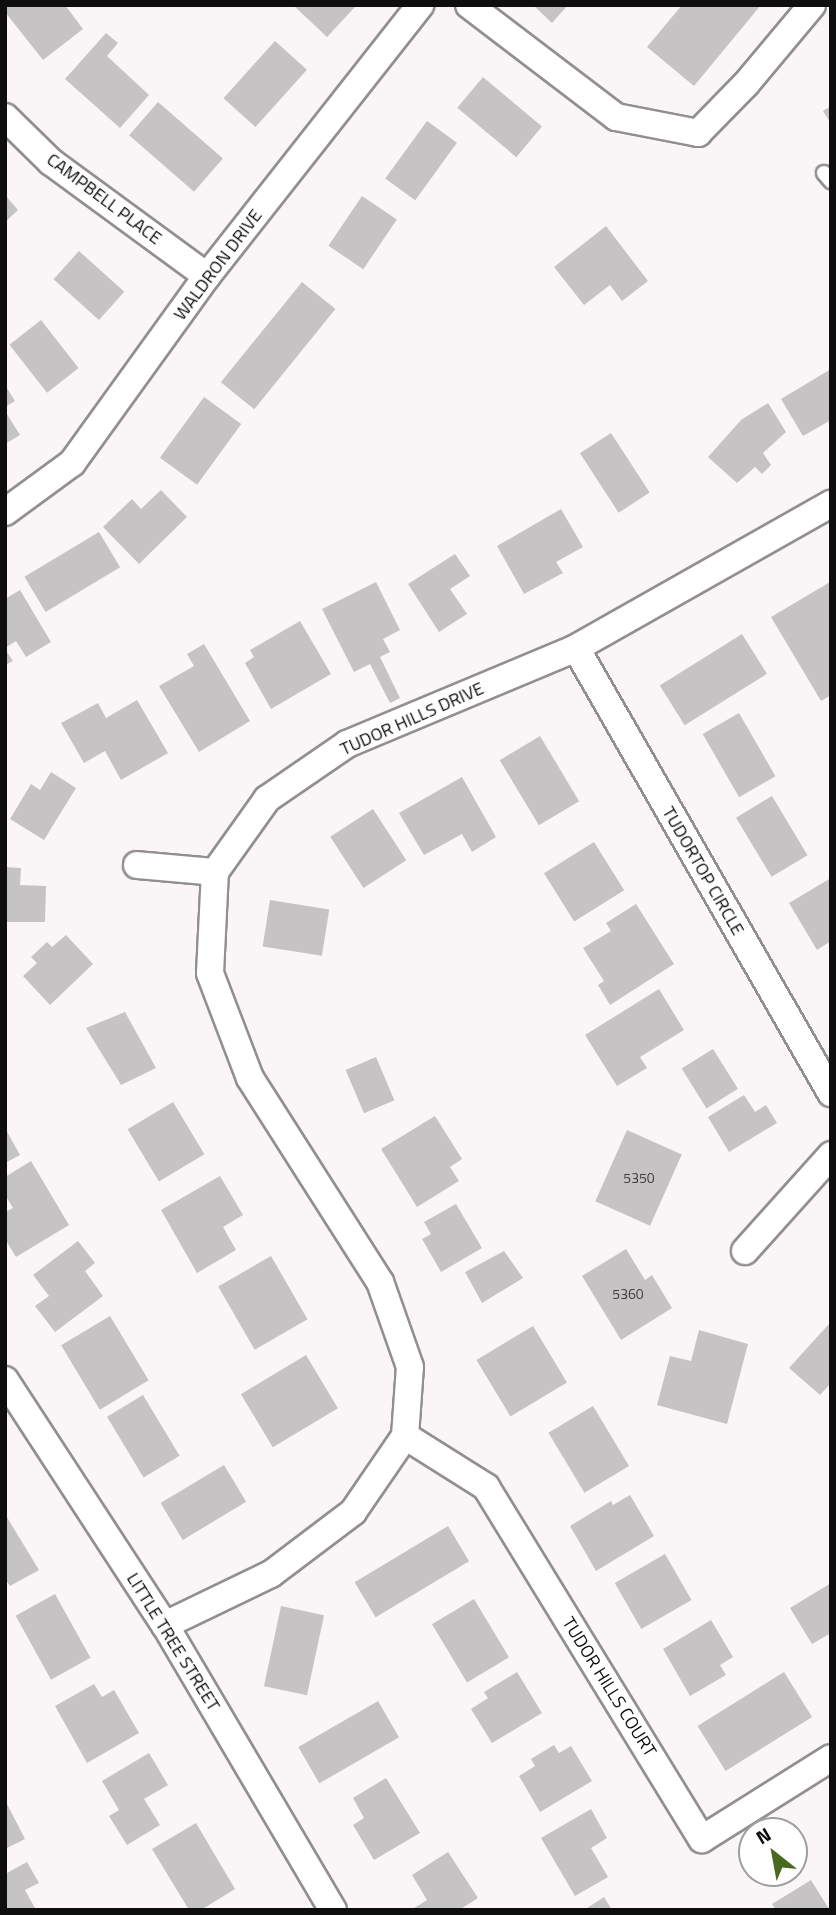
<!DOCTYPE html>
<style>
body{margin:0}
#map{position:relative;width:836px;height:1915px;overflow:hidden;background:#faf6f8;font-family:"Titillium Web",sans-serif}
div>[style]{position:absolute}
.building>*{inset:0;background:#c6c3c5;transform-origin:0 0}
.roads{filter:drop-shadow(2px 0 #928f91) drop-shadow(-2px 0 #928f91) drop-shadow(0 2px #928f91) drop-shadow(0 -2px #928f91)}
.service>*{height:14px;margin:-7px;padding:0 7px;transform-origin:7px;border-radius:7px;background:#fff}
.minor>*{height:26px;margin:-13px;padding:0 13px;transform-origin:13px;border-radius:13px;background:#fff}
span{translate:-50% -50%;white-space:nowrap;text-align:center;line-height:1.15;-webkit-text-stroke:7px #fff;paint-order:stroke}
.number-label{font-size:14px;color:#3d3b3c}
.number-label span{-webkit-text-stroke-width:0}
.street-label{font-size:18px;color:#0f0e0f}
.frame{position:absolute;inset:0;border:7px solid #0f0e0f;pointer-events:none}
.north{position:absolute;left:738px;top:1817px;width:70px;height:70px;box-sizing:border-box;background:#fff;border:2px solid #9f9f9f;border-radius:50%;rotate:329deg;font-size:19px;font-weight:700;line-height:28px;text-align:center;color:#0f0e0f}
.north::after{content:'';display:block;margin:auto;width:24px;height:32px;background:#49691e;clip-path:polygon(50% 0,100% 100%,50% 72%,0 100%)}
</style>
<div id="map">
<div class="building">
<i style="clip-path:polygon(7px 5px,65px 5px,83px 29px,43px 60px,5px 12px)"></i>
<i style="clip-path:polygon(293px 5px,353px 5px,355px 7px,327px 37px)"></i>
<i style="clip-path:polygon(533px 5px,568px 5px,552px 23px)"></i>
<i style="clip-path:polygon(682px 5px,761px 5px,694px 86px,647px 47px)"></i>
<i style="clip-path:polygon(106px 33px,118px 43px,107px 56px,149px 95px,120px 128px,65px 79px)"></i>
<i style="left:275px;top:41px;width:43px;height:77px;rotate:42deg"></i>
<i style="left:483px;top:77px;width:77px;height:40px;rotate:40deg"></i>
<i style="left:158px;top:102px;width:86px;height:44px;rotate:41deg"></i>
<i style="clip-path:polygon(831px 106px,831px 124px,823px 111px)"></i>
<i style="left:427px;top:121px;width:37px;height:71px;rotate:36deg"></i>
<i style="clip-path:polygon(5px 195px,18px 210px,5px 222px)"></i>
<i style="left:362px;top:196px;width:42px;height:60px;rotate:34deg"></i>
<i style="clip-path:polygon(606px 226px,648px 281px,622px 301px,610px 285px,584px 305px,554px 267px)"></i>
<i style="left:79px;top:251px;width:61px;height:38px;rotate:42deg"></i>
<i style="left:302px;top:282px;width:43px;height:129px;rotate:39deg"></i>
<i style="left:41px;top:320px;width:61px;height:40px;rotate:52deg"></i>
<i style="clip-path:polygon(831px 369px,831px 420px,803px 436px,781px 399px)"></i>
<i style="clip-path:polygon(5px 385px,15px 401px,5px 407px)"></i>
<i style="left:204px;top:397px;width:46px;height:75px;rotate:36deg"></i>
<i style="clip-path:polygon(768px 403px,786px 432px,763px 453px,771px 465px,762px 474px,755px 467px,737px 483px,708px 457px,741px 420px)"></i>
<i style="clip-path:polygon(5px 411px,20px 435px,5px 444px)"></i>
<i style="left:611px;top:433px;width:71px;height:37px;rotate:57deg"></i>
<i style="clip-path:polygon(161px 490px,187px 517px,139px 564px,103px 527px,132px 499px,141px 509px)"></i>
<i style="clip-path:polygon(561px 509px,583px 547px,556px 562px,563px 573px,524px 594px,497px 546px)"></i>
<i style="left:99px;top:532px;width:41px;height:87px;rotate:59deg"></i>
<i style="clip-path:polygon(455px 554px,470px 576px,450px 589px,467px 614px,439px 632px,408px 584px)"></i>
<i style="clip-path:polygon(376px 582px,400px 630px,383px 639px,390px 652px,380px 657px,400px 698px,390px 703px,370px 664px,354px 672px,322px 609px)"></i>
<i style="clip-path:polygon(830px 582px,831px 695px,821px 701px,771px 617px)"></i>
<i style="clip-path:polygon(20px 590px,51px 642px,26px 657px,16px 641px,5px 648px,5px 599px)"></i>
<i style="clip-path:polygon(300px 621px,331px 674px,271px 709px,245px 663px,254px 657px,250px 650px)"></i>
<i style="left:742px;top:634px;width:47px;height:97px;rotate:58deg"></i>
<i style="clip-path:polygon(204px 644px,250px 721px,199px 752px,159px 686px,194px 666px,187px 654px)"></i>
<i style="clip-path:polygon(5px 649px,13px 661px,5px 665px)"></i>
<i style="clip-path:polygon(137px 700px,168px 753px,121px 780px,105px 751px,84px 763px,61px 723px,98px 703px,106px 718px)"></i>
<i style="left:739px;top:713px;width:73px;height:42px;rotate:60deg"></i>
<i style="left:540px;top:736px;width:76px;height:47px;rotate:59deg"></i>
<i style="clip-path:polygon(51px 772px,76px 788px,44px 840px,10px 819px,31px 784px,40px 790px)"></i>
<i style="clip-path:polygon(462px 777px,496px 837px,472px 852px,462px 834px,424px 855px,399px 813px)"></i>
<i style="left:772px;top:796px;width:69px;height:42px;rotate:59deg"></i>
<i style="left:373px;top:809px;width:61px;height:51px;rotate:57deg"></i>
<i style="left:594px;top:842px;width:57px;height:59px;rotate:58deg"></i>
<i style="clip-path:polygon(5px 867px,21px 868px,20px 885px,46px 886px,45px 922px,5px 922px)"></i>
<i style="clip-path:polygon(831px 878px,831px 941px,817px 950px,789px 903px)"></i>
<i style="left:270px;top:900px;width:60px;height:47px;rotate:9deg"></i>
<i style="clip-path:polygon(636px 904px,674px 964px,610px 1005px,598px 985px,604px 981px,583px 948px,611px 931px,606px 923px)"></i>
<i style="clip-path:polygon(66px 935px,93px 964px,50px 1005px,23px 976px,37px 963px,31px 957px,47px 942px,52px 947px)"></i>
<i style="clip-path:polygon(659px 989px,684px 1030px,640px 1057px,647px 1068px,617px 1086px,585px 1035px)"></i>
<i style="clip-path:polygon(125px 1012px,156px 1068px,121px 1085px,86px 1028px)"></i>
<i style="left:713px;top:1049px;width:47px;height:37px;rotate:58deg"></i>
<i style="left:376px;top:1057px;width:47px;height:33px;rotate:67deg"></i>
<i style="clip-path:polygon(744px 1095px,755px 1112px,766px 1105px,777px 1123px,729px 1152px,708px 1117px)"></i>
<i style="left:173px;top:1102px;width:61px;height:53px;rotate:59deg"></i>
<i style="clip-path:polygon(435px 1116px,462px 1159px,450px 1167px,459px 1181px,417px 1207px,381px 1149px)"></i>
<i style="clip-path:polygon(5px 1128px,20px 1155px,5px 1163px)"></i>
<i style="left:627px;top:1130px;width:60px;height:78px;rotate:24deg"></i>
<i style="clip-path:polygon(31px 1161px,69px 1225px,16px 1257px,5px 1239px,5px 1212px,13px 1208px,5px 1195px,5px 1177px)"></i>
<i style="clip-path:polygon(220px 1176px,243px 1215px,223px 1227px,236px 1250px,197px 1273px,161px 1210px)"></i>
<i style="clip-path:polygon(456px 1204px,482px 1248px,441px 1272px,422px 1239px,431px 1234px,424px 1222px)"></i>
<i style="clip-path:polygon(78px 1241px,95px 1263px,85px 1271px,103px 1296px,55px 1332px,35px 1306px,49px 1296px,33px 1275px)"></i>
<i style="clip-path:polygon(626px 1249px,645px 1280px,652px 1275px,672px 1308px,621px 1340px,582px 1276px)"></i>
<i style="clip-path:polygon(504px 1251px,523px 1278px,482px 1303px,465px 1272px)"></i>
<i style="left:271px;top:1256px;width:73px;height:61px;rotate:60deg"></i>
<i style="left:110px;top:1316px;width:75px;height:57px;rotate:59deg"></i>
<i style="clip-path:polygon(828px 1325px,831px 1327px,831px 1383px,820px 1395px,789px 1368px)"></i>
<i style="left:533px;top:1326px;width:66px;height:66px;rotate:59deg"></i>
<i style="clip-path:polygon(699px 1330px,748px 1344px,727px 1424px,657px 1405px,670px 1356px,691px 1361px)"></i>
<i style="left:306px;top:1355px;width:62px;height:76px;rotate:59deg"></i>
<i style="left:143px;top:1395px;width:71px;height:42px;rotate:59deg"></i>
<i style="left:593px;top:1406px;width:70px;height:52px;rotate:59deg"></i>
<i style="left:224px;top:1465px;width:43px;height:74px;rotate:59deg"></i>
<i style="clip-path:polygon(630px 1495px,654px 1536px,596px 1571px,570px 1526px,611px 1501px,613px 1505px)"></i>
<i style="clip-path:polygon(5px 1514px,39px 1570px,10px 1586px,5px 1579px)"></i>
<i style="left:448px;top:1526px;width:41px;height:109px;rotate:59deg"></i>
<i style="left:665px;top:1554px;width:53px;height:58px;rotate:60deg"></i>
<i style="clip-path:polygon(831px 1583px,831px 1633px,812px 1644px,790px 1608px)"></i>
<i style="left:55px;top:1594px;width:73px;height:45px;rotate:61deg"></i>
<i style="left:474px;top:1599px;width:68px;height:49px;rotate:59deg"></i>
<i style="left:281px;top:1606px;width:44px;height:82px;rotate:12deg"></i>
<i style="clip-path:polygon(711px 1620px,733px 1657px,720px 1665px,726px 1675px,690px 1696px,663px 1649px)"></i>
<i style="clip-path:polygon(517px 1672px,542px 1713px,492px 1743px,471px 1709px,488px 1698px,484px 1692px)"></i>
<i style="left:784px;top:1672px;width:53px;height:102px;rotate:58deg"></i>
<i style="clip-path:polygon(94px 1684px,102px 1697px,114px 1690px,139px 1733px,87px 1763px,55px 1706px)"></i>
<i style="left:378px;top:1701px;width:42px;height:92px;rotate:60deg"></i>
<i style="clip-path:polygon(554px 1745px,559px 1753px,571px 1746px,592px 1781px,540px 1812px,519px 1776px,535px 1766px,531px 1759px)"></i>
<i style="clip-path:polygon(149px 1753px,168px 1785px,144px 1799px,160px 1825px,127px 1845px,109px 1816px,119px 1810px,102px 1781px)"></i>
<i style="clip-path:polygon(386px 1778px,420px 1833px,374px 1860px,353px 1825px,364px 1818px,353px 1798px)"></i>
<i style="clip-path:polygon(7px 1804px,25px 1839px,5px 1849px,5px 1805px)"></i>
<i style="clip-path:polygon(591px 1809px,607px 1838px,591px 1848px,608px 1877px,575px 1896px,541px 1838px)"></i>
<i style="clip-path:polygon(196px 1823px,235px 1889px,201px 1910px,189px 1910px,152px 1849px)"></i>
<i style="clip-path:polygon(448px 1852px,478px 1898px,459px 1910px,411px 1910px,427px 1900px,412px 1875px)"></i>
<i style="clip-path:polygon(27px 1862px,39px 1883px,25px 1890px,36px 1910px,5px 1910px,5px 1874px)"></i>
<i style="clip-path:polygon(811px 1880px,829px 1909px,776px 1910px,772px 1904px)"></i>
<i style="clip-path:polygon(604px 1897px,612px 1910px,584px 1910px)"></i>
</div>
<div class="roads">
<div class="service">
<i style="left:824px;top:173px;width:11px;rotate:49deg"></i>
</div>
<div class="minor">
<i style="left:469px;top:5px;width:185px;rotate:37.3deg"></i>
<i style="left:616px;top:117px;width:84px;rotate:11deg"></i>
<i style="left:698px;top:133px;width:69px;rotate:-45.6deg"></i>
<i style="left:746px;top:84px;width:103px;rotate:-50.1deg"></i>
<i style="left:5px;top:117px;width:64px;rotate:44.4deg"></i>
<i style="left:51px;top:162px;width:193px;rotate:36.2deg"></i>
<i style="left:5px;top:512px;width:83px;rotate:-36.2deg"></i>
<i style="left:72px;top:463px;width:231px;rotate:-54.2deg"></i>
<i style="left:207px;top:276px;width:345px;rotate:-51.8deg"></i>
<i style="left:576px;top:648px;width:513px;rotate:60.19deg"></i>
<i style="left:137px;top:865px;width:78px;rotate:5.1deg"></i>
<i style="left:745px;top:1251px;width:129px;rotate:-48.1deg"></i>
<i style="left:5px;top:1380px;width:293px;rotate:56.9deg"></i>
<i style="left:165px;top:1625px;width:331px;rotate:59.5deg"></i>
<i style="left:405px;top:1436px;width:69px;rotate:-85.9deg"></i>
<i style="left:410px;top:1367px;width:90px;rotate:-109.4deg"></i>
<i style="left:380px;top:1282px;width:242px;rotate:-122.5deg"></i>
<i style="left:250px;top:1078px;width:112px;rotate:-110.9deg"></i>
<i style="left:210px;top:973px;width:101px;rotate:-87.2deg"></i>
<i style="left:215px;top:872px;width:90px;rotate:-54.5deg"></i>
<i style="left:267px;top:799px;width:97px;rotate:-34.5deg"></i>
<i style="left:347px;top:744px;width:248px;rotate:-22.7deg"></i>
<i style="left:576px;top:648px;width:293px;rotate:-29.5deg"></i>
<i style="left:405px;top:1436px;width:96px;rotate:32.2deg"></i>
<i style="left:486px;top:1487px;width:413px;rotate:58.5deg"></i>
<i style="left:702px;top:1839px;width:152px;rotate:-32.1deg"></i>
<i style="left:165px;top:1625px;width:118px;rotate:-25.7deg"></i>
<i style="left:271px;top:1574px;width:103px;rotate:-37.1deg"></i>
<i style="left:353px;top:1512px;width:92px;rotate:-55.6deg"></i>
</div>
</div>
<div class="number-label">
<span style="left:639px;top:1178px">5350</span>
<span style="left:628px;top:1294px">5360</span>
</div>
<div class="street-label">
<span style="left:104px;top:199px;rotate:37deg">CAMPBELL PLACE</span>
<span style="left:218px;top:265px;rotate:-53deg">WALDRON DRIVE</span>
<span style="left:412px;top:719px;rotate:-24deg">TUDOR HILLS DRIVE</span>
<span style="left:703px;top:871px;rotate:60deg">TUDORTOP CIRCLE</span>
<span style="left:173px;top:1642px;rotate:58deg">LITTLE TREE STREET</span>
<span style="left:609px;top:1687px;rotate:58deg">TUDOR HILLS COURT</span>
</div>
<div class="frame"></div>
<div class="north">N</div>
</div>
